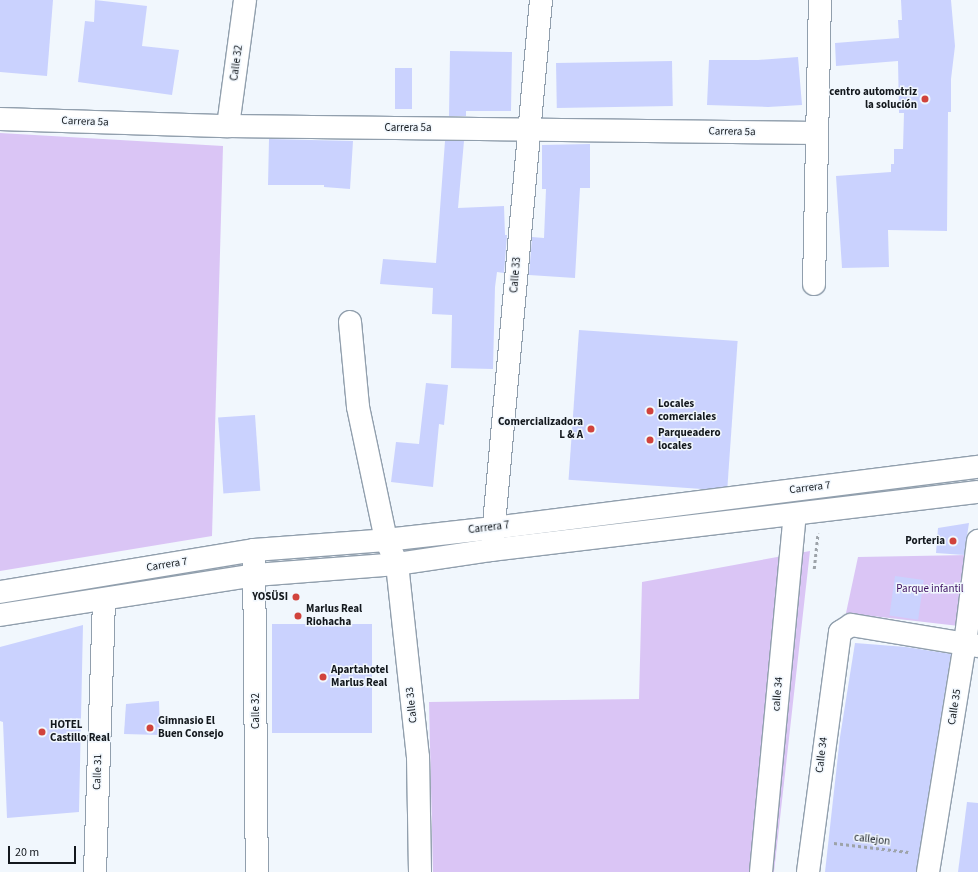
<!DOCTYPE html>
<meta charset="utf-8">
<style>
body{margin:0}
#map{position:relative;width:978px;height:872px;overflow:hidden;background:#f1f7fd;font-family:"Source Sans 3",sans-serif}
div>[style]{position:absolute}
.green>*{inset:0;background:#dac5f5}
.building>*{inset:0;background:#cad2fe;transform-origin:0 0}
.path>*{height:2.5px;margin-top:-1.25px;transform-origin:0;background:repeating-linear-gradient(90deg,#9da3a9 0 3px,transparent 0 6px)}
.roads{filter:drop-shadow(1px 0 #919fad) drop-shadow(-1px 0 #919fad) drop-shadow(0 1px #919fad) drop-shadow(0 -1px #919fad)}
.minor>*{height:22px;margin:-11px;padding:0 11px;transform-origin:11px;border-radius:11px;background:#fff}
.major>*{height:22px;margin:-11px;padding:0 11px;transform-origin:11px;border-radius:11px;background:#fff}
.dots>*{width:11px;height:11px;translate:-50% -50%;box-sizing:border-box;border:2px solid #f1f7fd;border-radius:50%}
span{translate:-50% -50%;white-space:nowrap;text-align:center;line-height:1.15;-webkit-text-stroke:3px #f1f7fd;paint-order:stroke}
.street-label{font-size:11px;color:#13181d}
.poi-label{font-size:11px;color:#13181d;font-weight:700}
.right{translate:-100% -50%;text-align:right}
.left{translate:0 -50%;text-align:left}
.park-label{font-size:11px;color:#3d0f61}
.scale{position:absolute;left:8px;top:846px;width:68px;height:18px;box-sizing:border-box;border:2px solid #13181d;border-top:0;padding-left:5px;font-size:12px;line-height:14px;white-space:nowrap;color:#13181d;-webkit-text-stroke:3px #f1f7fd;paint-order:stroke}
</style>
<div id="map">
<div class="green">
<i style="clip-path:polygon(0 133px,223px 146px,212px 536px,0 571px)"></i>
<i style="clip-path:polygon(810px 551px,774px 872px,433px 872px,429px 702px,639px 699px,642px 582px)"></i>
<i style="clip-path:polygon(969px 555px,959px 626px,846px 613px,858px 557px)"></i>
</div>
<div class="building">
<i style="clip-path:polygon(0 0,53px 0,47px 76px,0 72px)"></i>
<i style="clip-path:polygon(95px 0,147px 6px,142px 46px,179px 50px,172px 95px,78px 82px,85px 21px,94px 22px)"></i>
<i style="clip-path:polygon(901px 0,951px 0,955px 46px,951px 79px,951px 112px,948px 112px,947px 231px,888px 230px,889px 267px,842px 268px,836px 176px,891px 172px,891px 164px,894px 164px,894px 149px,903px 149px,904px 113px,899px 113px,898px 61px,836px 66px,835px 43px,899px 38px,898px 20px,902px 20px)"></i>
<i style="clip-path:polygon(450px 51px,512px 52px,511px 111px,466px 111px,466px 116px,449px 116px)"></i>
<i style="clip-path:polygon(798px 57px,802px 105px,768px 107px,707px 105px,709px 60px,758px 60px)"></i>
<i style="left:672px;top:61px;width:45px;height:116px;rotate:89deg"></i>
<i style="left:412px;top:68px;width:41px;height:17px;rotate:90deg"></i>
<i style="clip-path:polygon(269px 139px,353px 141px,350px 189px,324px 187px,324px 185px,268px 185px)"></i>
<i style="clip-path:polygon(445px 141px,464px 141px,458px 208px,504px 206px,505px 235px,507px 235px,504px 273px,497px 272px,495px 287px,493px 369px,451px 368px,452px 315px,432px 314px,433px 288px,380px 284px,383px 259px,436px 263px)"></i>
<i style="clip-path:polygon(590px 144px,590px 188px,580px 188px,575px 278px,529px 275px,532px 237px,544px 238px,546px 189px,542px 189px,542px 145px)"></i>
<i style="left:579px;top:330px;width:159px;height:150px;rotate:4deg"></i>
<i style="clip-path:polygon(426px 383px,448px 385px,444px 425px,439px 424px,433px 487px,391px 482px,396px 442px,419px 444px)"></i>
<i style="left:255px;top:415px;width:76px;height:37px;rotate:86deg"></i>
<i style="clip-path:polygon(969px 523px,964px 555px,936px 553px,938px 528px)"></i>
<i style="left:895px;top:576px;width:29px;height:40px;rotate:8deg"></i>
<i style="left:272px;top:624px;width:100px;height:109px"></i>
<i style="clip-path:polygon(83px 625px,79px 812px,7px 818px,3px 722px,0 721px,0 647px)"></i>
<i style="clip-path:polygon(855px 643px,906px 647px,951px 654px,916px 872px,825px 872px,840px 737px)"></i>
<i style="clip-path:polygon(159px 701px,160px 735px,124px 734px,126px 704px)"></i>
<i style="clip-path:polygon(967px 802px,978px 803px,978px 872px,958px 872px)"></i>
</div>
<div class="path">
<i style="left:814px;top:569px;width:36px;rotate:-84deg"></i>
<i style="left:834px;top:843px;width:75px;rotate:6.9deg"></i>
</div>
<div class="roads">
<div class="minor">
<i style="left:0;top:119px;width:228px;rotate:1.8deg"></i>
<i style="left:228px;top:126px;width:589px;rotate:0.68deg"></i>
<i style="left:228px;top:126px;width:127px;rotate:-82.3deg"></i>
<i style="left:814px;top:284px;width:284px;rotate:-88.8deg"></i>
<i style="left:350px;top:322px;width:85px;rotate:84.6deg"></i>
<i style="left:358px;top:407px;width:136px;rotate:78.1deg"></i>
<i style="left:386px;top:540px;width:26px;rotate:65deg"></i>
<i style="left:397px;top:564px;width:194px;rotate:83.8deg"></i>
<i style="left:418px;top:757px;width:115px;rotate:89deg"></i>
<i style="left:492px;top:547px;width:549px;rotate:-84.88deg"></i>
<i style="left:254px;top:550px;width:322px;rotate:89.5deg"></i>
<i style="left:95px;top:872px;width:272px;rotate:-88.1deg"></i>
<i style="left:761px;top:872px;width:359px;rotate:-84.6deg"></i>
<i style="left:808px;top:872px;width:242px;rotate:-82.4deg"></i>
<i style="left:840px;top:632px;width:13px;rotate:-32deg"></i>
<i style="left:851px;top:625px;width:129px;rotate:9.4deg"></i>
<i style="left:928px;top:872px;width:231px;rotate:-80.8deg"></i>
<i style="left:965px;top:644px;width:104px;rotate:-82.8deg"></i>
</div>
<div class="major">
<i style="left:0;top:592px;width:257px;rotate:-9.4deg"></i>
<i style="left:254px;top:550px;width:132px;rotate:-4.3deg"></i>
<i style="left:386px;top:540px;width:108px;rotate:-6.4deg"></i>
<i style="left:493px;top:528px;width:489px;rotate:-7.2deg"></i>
<i style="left:0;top:615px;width:258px;rotate:-8.9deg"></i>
<i style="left:255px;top:575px;width:142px;rotate:-4.4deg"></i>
<i style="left:397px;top:564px;width:95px;rotate:-8.5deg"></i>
<i style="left:491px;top:550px;width:490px;rotate:-6.8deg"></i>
</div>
</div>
<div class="dots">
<i style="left:925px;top:99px;background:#d1433c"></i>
<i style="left:650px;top:411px;background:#d1433c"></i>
<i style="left:591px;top:429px;background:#d1433c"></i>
<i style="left:650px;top:440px;background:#d1433c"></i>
<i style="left:953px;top:541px;background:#d1433c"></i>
<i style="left:296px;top:597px;background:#d1433c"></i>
<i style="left:298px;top:616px;background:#d1433c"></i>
<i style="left:323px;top:677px;background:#d1433c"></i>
<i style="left:150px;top:728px;background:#d1433c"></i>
<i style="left:42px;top:732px;background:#d1433c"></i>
</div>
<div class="street-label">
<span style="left:237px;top:63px;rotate:-82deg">Calle 32</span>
<span style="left:85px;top:122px;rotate:2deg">Carrera 5a</span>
<span style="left:408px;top:128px">Carrera 5a</span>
<span style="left:732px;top:132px;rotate:1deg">Carrera 5a</span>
<span style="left:516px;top:275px;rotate:-85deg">Calle 33</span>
<span style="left:810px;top:488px;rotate:-7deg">Carrera 7</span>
<span style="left:489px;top:528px;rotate:-7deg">Carrera 7</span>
<span style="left:167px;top:565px;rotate:-9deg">Carrera 7</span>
<span style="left:778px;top:694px;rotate:-85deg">calle 34</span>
<span style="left:412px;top:705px;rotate:-96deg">Calle 33</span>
<span style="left:955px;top:707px;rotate:-81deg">Calle 35</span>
<span style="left:256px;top:711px;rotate:-90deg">Calle 32</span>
<span style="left:822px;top:755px;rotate:-83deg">Calle 34</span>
<span style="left:98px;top:772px;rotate:-88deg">Calle 31</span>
<span style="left:872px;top:840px;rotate:7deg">callejon</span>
</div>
<div class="poi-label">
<span class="right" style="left:917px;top:99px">centro automotriz<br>la solución</span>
<span class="left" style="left:658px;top:411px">Locales<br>comerciales</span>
<span class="right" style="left:583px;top:429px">Comercializadora<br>L &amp; A</span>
<span class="left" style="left:658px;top:440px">Parqueadero<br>locales</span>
<span class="right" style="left:945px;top:541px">Porteria</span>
<span class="right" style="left:288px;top:597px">YOSÜSI</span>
<span class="left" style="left:306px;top:616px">Marlus Real<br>Riohacha</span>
<span class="left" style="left:331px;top:677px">Apartahotel<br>Marlus Real</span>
<span class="left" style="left:158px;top:728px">Gimnasio El<br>Buen Consejo</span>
<span class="left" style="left:50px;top:732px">HOTEL<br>Castillo Real</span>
</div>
<div class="park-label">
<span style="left:930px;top:589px">Parque infantil</span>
</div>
<div class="scale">20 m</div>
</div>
